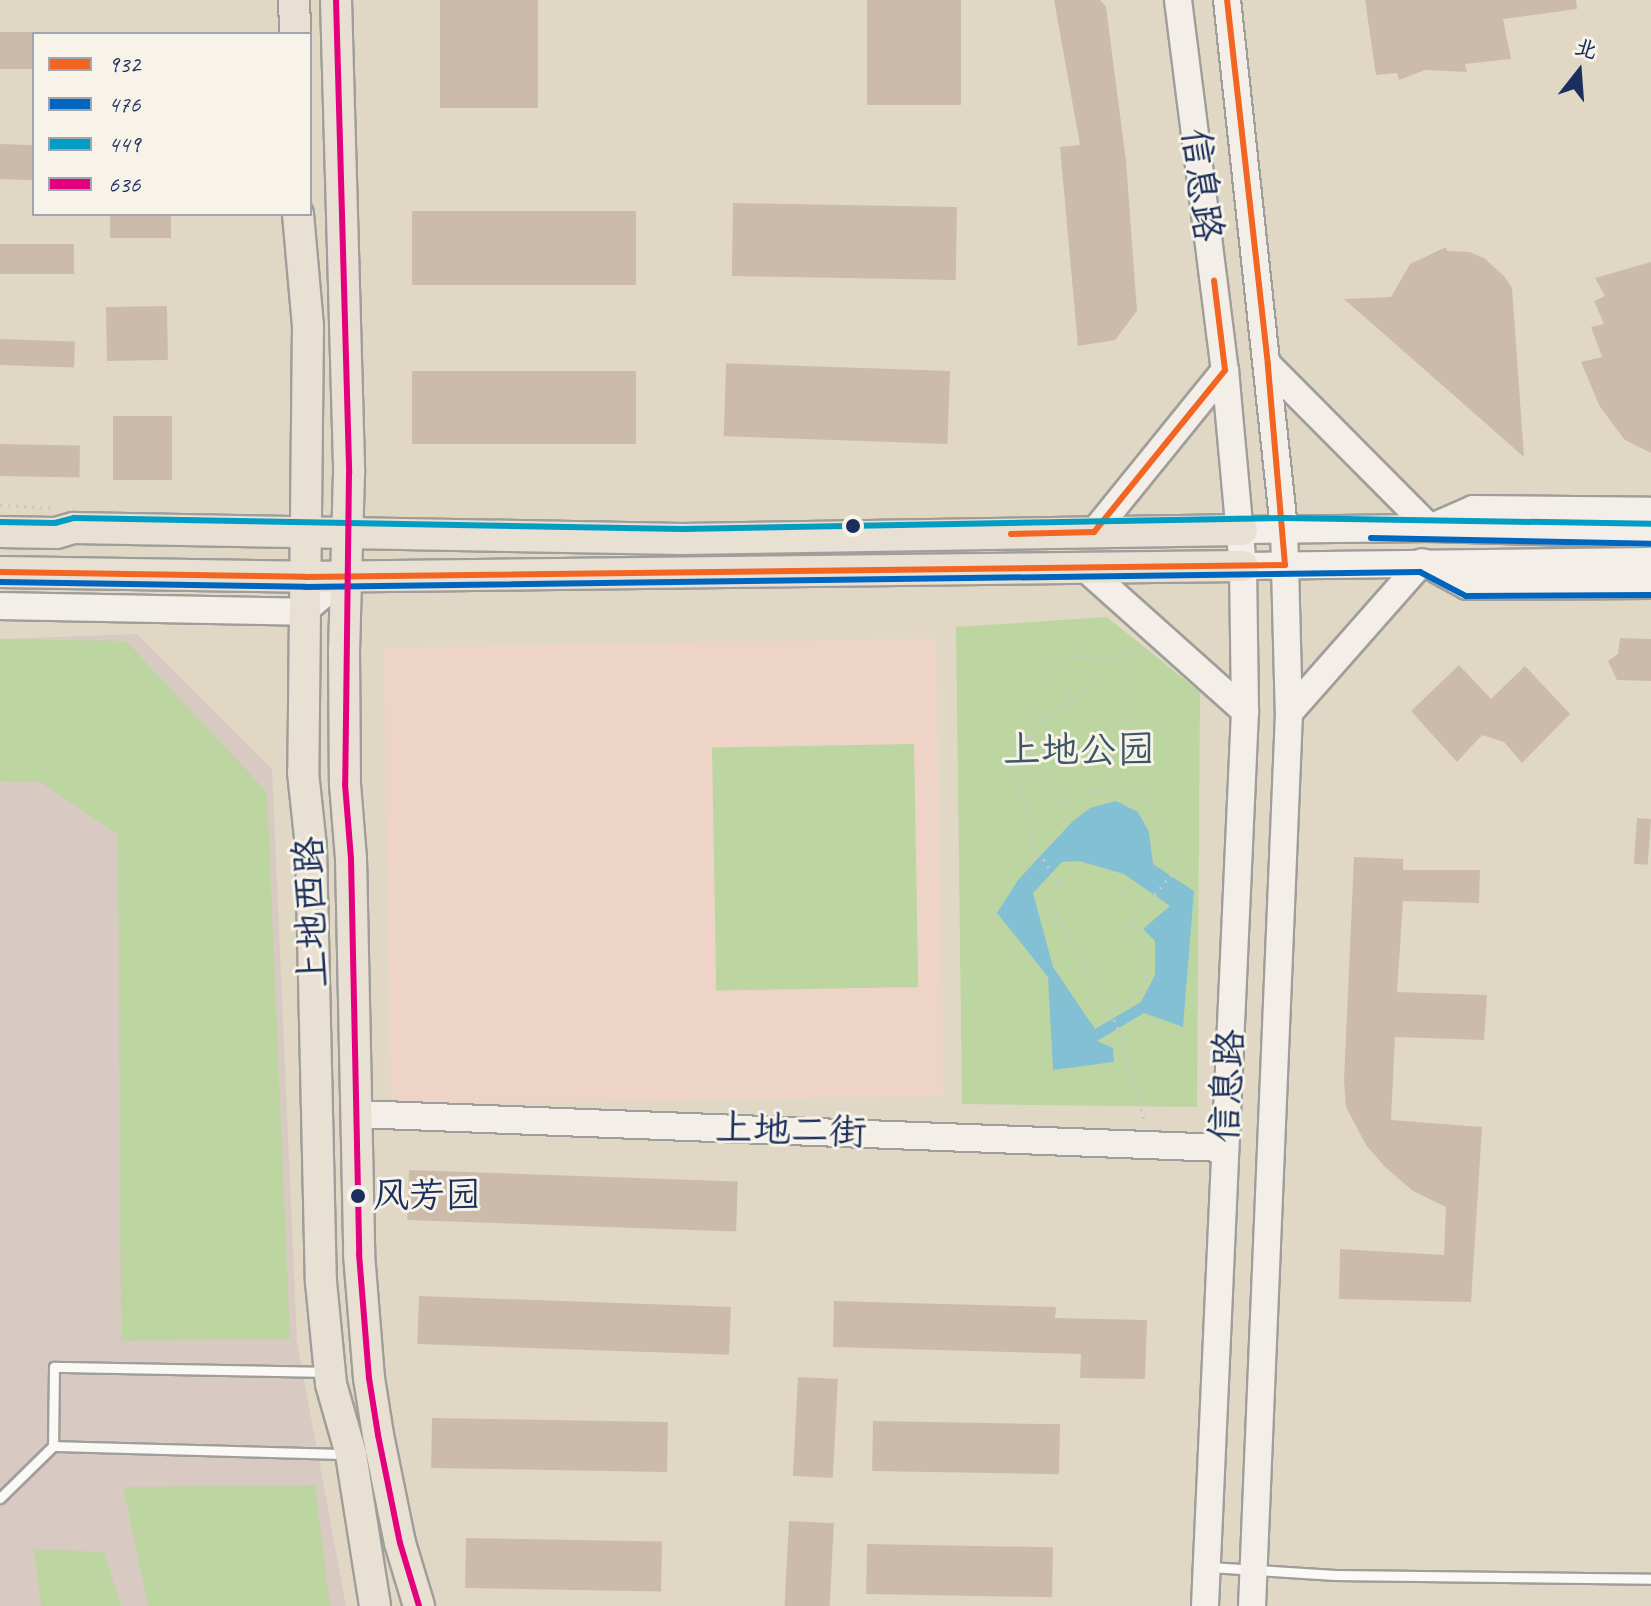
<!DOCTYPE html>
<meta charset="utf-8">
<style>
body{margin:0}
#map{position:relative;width:1651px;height:1606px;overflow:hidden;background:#e0d8c5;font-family:Caveat,"LXGW WenKai TC",sans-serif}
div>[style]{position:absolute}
.built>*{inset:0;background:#edd4c6;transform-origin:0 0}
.industrial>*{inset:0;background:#d8cac2}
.green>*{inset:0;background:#bcd5a1;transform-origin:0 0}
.water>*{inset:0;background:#84c0d4}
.building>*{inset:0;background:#ccbbab;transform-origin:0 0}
.path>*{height:3px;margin-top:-1.5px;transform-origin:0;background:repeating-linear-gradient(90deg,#c8c8c8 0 2px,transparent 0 8px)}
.roads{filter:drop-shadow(2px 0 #a09e9a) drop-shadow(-2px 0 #a09e9a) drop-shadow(0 2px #a09e9a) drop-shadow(0 -2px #a09e9a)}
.lane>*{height:9px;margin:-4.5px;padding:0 4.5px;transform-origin:4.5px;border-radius:4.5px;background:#faf9f6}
.secondary>*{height:26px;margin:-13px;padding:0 13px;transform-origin:13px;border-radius:13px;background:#f3efe8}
.primary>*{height:30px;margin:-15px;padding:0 15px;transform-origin:15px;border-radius:15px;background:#e8e0d3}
.bus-1>*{height:6px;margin:-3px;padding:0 3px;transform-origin:3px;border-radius:3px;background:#f26522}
.bus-2>*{height:6px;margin:-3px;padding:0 3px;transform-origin:3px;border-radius:3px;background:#0065bd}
.bus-3>*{height:6px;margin:-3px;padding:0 3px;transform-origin:3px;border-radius:3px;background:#039dc3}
.bus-4>*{height:6px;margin:-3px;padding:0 3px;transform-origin:3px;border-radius:3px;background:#e5007d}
.dots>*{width:22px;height:22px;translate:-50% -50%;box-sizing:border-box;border:4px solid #f7f3e8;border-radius:50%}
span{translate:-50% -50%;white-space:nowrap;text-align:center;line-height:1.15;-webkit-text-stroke:6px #f7f3e8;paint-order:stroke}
.bus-label{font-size:36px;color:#1b2f5e}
.left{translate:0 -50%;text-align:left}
.street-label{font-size:38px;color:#1b2f5e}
.park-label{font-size:38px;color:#3c5867}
.legend{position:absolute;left:32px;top:32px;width:280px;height:184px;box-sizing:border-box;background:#f7f3e8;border:2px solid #9fa5b1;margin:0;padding:10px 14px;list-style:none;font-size:24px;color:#1b2f5e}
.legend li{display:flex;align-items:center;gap:16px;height:40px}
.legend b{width:40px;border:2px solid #9fa5b1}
.north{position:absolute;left:1539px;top:32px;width:80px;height:80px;-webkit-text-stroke:6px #f7f3e8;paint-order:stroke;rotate:17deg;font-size:22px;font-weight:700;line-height:32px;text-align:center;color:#1b2f5e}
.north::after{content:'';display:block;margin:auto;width:28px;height:36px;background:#1b2f5e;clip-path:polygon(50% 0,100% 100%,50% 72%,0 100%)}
</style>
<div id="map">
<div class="built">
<i style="left:936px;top:638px;width:458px;height:553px;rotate:89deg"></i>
</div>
<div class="industrial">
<i style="clip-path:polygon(137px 634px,272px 769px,297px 1342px,346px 1606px,0 1606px,0 639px)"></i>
</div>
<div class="green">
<i style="clip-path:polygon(1107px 617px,1200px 692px,1197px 1107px,962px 1104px,956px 627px)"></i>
<i style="clip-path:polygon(0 639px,126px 641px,267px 792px,290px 1339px,121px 1341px,118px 835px,40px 782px,0 781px)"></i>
<i style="left:914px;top:744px;width:243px;height:202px;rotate:89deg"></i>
<i style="clip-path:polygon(315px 1485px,330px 1606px,148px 1606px,123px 1487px)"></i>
<i style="clip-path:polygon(34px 1549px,104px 1552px,121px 1606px,41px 1606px)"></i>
</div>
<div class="water">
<i style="clip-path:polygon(evenodd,1116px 801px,1138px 812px,1149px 832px,1153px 864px,1194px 891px,1183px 1027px,1144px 1013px,1097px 1041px,1113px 1048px,1114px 1062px,1053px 1070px,1048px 977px,997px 913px,1018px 880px,1072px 822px,1090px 808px,1116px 801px,1079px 861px,1124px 874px,1170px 906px,1143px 929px,1155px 941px,1155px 975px,1141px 1002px,1095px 1029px,1053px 967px,1033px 893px,1062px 862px,1079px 861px)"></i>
</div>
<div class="building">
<i style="left:440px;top:0;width:98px;height:108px"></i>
<i style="left:867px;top:0;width:94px;height:105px"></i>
<i style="clip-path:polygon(1054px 0,1100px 0,1106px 7px,1126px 161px,1137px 311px,1115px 340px,1078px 346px,1060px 147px,1080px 145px)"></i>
<i style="clip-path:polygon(1365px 0,1576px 0,1577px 9px,1503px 19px,1511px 59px,1465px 64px,1467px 72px,1425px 70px,1399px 80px,1397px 73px,1376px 75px)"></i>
<i style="left:0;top:32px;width:34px;height:37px"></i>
<i style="left:0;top:144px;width:34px;height:35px;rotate:2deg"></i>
<i style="left:957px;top:207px;width:73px;height:224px;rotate:91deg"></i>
<i style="left:412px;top:211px;width:224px;height:74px"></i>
<i style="left:110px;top:214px;width:61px;height:24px"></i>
<i style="left:0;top:244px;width:74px;height:30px"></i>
<i style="clip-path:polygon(1446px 247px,1447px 251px,1469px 252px,1484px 258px,1504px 276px,1512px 288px,1524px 457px,1344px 299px,1391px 297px,1410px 264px)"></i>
<i style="clip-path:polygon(1651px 262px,1651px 453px,1625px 440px,1600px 407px,1581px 362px,1602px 357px,1591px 327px,1604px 324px,1594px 301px,1605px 296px,1595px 278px)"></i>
<i style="left:167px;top:306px;width:54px;height:61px;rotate:89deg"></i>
<i style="left:0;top:339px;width:75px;height:26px;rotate:2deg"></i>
<i style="left:412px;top:371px;width:224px;height:73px"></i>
<i style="left:950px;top:371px;width:73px;height:224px;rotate:92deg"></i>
<i style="left:113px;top:416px;width:59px;height:64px"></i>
<i style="left:0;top:444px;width:80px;height:32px;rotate:1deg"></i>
<i style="clip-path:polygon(1620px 638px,1651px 639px,1651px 681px,1617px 680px,1608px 661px,1618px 654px)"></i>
<i style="clip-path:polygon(1459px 665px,1491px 699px,1525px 666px,1570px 714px,1522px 763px,1504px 742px,1482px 735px,1457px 762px,1411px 711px)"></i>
<i style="left:1637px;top:818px;width:14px;height:46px;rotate:4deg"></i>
<i style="clip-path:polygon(1354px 857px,1403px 859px,1403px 870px,1480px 870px,1479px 903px,1403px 901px,1397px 992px,1487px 995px,1484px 1040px,1395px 1037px,1391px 1120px,1482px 1127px,1471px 1302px,1339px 1299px,1340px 1249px,1444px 1255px,1446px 1207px,1413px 1191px,1384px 1166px,1366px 1145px,1346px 1107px,1344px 1081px)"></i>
<i style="left:409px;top:1170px;width:329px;height:50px;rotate:2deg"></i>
<i style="left:419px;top:1296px;width:312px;height:48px;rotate:2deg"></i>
<i style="clip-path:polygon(834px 1301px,1056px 1307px,1055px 1318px,1147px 1320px,1145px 1379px,1080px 1378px,1081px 1354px,833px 1347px)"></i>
<i style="left:798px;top:1377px;width:40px;height:99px;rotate:3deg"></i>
<i style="left:432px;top:1418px;width:236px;height:50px;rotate:1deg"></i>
<i style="left:873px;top:1421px;width:187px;height:50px;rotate:1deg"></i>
<i style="left:789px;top:1521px;width:45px;height:85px;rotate:3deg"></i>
<i style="left:466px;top:1538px;width:196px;height:50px;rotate:1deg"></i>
<i style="left:867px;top:1544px;width:186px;height:50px;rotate:1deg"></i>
</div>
<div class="path">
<i style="left:0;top:505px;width:55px;rotate:3.1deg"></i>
<i style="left:1110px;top:658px;width:25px;rotate:117deg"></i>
<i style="left:1099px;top:680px;width:34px;rotate:148deg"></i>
<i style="left:1070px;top:698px;width:29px;rotate:139deg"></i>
<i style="left:1048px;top:717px;width:55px;rotate:132.1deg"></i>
<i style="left:1011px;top:758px;width:91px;rotate:75.4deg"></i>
<i style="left:1034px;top:846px;width:42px;rotate:54.8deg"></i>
<i style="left:1058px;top:880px;width:18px;rotate:117deg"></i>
<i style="left:1050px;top:896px;width:31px;rotate:69deg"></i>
<i style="left:1061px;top:925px;width:100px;rotate:60.1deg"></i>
<i style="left:1111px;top:1012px;width:38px;rotate:68deg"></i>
<i style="left:1125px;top:1047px;width:80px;rotate:75.4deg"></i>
<i style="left:1119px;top:786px;width:29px;rotate:-104deg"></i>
<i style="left:1112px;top:758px;width:61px;rotate:-69.8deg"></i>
<i style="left:1133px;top:701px;width:47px;rotate:-104.9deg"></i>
<i style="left:1111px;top:1012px;width:26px;rotate:-29deg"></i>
<i style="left:1134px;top:999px;width:25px;rotate:-61deg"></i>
<i style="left:1146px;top:977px;width:31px;rotate:-88deg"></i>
<i style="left:1147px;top:946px;width:28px;rotate:-131deg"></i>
<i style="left:1129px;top:925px;width:75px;rotate:-49.9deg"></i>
<i style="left:1177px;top:868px;width:77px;rotate:-115.2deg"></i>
<i style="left:1144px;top:798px;width:28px;rotate:-154deg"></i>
<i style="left:1119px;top:786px;width:31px;rotate:169deg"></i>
<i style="left:1089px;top:792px;width:27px;rotate:152deg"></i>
<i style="left:1065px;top:805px;width:48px;rotate:-133.3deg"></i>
<i style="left:1032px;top:770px;width:32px;rotate:-95deg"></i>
<i style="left:1029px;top:738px;width:56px;rotate:-76.5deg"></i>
<i style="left:1042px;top:684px;width:27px;rotate:-56deg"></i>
<i style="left:1057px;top:662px;width:27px;rotate:-15deg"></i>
<i style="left:1083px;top:655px;width:27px;rotate:6deg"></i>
<i style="left:1110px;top:658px;width:35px;rotate:-15deg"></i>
</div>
<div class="roads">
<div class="lane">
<i style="left:326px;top:1372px;width:272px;rotate:-178.9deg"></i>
<i style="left:54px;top:1367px;width:79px;rotate:90.7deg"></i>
<i style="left:53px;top:1446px;width:294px;rotate:1.6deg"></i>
<i style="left:0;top:1498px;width:74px;rotate:-44.5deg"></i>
<i style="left:1210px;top:1567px;width:125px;rotate:3.7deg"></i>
<i style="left:1335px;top:1575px;width:316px;rotate:0.7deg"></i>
</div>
<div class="secondary">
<i style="left:1178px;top:0;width:373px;rotate:82.8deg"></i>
<i style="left:1225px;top:370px;width:197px;rotate:84.8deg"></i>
<i style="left:1243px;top:566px;width:145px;rotate:89.2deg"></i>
<i style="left:1245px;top:711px;width:896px;rotate:92.56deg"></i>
<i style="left:1227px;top:0;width:531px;rotate:83.84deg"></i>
<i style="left:1284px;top:528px;width:185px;rotate:88.5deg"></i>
<i style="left:1289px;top:713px;width:894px;rotate:92.37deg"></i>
<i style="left:1268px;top:365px;width:230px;rotate:45.2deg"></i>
<i style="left:1430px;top:528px;width:47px;rotate:-23.8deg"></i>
<i style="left:1473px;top:509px;width:178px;rotate:0.6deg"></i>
<i style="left:1242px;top:530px;width:188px;rotate:-0.6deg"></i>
<i style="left:1430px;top:528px;width:221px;rotate:1.6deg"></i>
<i style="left:1094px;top:532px;width:208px;rotate:-51deg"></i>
<i style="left:1425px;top:563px;width:48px;rotate:28.7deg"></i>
<i style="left:1467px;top:586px;width:184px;rotate:-0.3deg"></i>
<i style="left:1243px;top:566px;width:408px;rotate:-0.7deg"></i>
<i style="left:1085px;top:568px;width:215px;rotate:41.8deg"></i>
<i style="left:0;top:606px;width:303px;rotate:1.1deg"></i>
<i style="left:303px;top:612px;width:55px;rotate:-40.6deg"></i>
<i style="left:1289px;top:713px;width:201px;rotate:-48.6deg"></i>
<i style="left:357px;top:1114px;width:868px;rotate:2.25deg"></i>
</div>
<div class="primary">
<i style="left:294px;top:0;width:34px;rotate:88deg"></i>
<i style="left:336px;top:0;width:473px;rotate:88.4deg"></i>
<i style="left:349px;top:473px;width:177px;rotate:91.6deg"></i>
<i style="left:344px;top:650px;width:134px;rotate:89.6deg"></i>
<i style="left:345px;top:784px;width:74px;rotate:85.4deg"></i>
<i style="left:351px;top:858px;width:396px;rotate:88.8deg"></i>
<i style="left:359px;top:1254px;width:124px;rotate:85.4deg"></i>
<i style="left:369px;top:1378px;width:58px;rotate:81deg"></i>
<i style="left:378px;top:1435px;width:110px;rotate:78.5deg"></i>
<i style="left:400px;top:1543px;width:66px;rotate:73.2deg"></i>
<i style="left:298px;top:214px;width:111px;rotate:84.9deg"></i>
<i style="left:308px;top:325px;width:447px;rotate:90.6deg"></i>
<i style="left:303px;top:772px;width:75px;rotate:83.9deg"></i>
<i style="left:311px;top:847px;width:435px;rotate:88.7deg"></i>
<i style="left:321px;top:1282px;width:102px;rotate:84.4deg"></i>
<i style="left:331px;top:1384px;width:73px;rotate:74.1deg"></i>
<i style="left:351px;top:1454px;width:154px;rotate:81deg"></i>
<i style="left:0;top:532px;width:56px;rotate:1deg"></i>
<i style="left:56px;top:533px;width:19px;rotate:-16deg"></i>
<i style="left:74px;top:528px;width:608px;rotate:1.04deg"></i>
<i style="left:682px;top:539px;width:560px;rotate:-0.92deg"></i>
<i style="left:0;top:572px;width:305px;rotate:0.9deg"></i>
<i style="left:305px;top:577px;width:938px;rotate:-0.67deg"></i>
</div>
</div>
<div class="bus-1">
<i style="left:1011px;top:534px;width:83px;rotate:-1.4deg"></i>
<i style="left:1094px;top:532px;width:208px;rotate:-51deg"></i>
<i style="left:1225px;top:370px;width:90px;rotate:-97deg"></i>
<i style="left:0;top:572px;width:305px;rotate:0.9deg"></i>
<i style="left:305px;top:577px;width:980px;rotate:-0.7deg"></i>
<i style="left:1285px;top:565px;width:201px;rotate:-94.9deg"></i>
<i style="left:1268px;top:365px;width:367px;rotate:-96.4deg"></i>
</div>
<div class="bus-2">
<i style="left:1371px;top:538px;width:280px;rotate:1.2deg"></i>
<i style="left:0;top:582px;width:305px;rotate:0.9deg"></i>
<i style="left:305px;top:587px;width:1115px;rotate:-0.77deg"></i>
<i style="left:1420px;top:572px;width:52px;rotate:27.6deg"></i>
<i style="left:1466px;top:596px;width:185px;rotate:-0.3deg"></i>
</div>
<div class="bus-3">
<i style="left:0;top:522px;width:55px;rotate:1deg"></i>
<i style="left:55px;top:523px;width:20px;rotate:-15deg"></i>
<i style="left:74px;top:518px;width:608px;rotate:1.04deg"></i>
<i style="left:682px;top:529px;width:602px;rotate:-1.05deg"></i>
<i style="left:1284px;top:518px;width:367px;rotate:0.9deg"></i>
</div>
<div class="bus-4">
<i style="left:336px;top:0;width:473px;rotate:88.4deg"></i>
<i style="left:349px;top:473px;width:311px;rotate:90.7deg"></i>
<i style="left:345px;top:784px;width:74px;rotate:85.4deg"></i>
<i style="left:351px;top:858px;width:396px;rotate:88.8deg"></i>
<i style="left:359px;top:1254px;width:124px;rotate:85.4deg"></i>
<i style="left:369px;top:1378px;width:58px;rotate:81deg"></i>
<i style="left:378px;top:1435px;width:110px;rotate:78.5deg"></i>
<i style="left:400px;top:1543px;width:66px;rotate:73.2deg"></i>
</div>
<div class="dots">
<i style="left:853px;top:526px;background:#1b2f5e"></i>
<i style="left:358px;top:1196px;background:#1b2f5e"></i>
</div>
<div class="bus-label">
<span class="left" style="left:373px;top:1196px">风芳园</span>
</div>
<div class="street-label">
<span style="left:1202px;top:185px;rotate:83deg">信息路</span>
<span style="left:311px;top:912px;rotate:-92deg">上地西路</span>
<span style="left:1227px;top:1086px;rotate:-87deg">信息路</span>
<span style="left:791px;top:1130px;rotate:2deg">上地二街</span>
</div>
<div class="park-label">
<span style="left:1079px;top:750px">上地公园</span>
</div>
<ul class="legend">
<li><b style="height:10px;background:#f26522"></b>932</li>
<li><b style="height:10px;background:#0065bd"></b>476</li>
<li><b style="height:10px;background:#039dc3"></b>449</li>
<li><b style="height:10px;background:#e5007d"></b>636</li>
</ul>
<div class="north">北</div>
</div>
